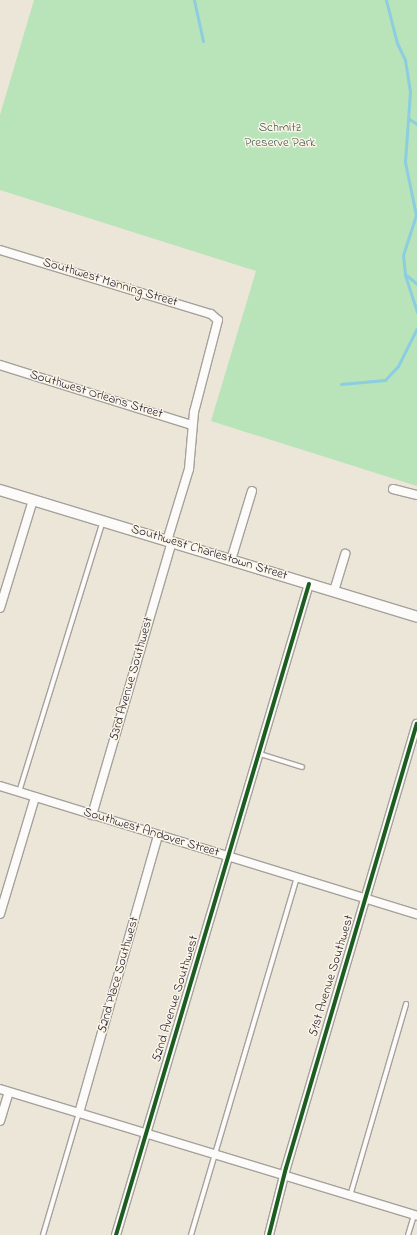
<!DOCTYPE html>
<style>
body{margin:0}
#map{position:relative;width:417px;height:1235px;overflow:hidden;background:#ebe6d7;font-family:"Indie Flower",sans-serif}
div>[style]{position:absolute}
.green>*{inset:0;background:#b9e3b9}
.stream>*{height:3px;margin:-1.5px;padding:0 1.5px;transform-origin:1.5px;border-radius:1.5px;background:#8ccedf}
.roads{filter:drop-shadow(1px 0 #a5a29d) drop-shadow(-1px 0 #a5a29d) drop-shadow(0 1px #a5a29d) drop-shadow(0 -1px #a5a29d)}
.service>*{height:4px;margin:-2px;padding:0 2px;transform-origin:2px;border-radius:2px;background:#fcfbf9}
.minor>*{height:8px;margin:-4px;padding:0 4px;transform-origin:4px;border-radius:4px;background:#fcfbf9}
.tertiary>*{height:10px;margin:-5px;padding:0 5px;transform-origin:5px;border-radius:5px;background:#fcfbf9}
.cycleway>*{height:4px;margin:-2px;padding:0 2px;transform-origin:2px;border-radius:2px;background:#1b5e20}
span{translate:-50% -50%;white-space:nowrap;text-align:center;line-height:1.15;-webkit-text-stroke:3px #fcf5e5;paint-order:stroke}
.park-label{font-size:13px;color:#435b59}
.street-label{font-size:13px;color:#22223b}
</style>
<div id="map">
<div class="green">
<i style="clip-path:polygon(34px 0,417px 0,417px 486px,211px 421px,256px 271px,0 190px,0 115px)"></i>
</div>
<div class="stream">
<i style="left:194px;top:0;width:42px;rotate:77.6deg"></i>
<i style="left:386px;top:0;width:44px;rotate:75.7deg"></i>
<i style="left:397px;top:43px;width:19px;rotate:65deg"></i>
<i style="left:405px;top:60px;width:32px;rotate:81deg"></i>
<i style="left:410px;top:92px;width:70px;rotate:94.1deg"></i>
<i style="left:405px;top:162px;width:54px;rotate:78.3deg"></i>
<i style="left:416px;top:215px;width:42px;rotate:108deg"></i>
<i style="left:403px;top:255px;width:20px;rotate:84deg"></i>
<i style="left:405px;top:275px;width:39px;rotate:72deg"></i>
<i style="left:409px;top:119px;width:9px;rotate:32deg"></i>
<i style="left:406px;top:275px;width:14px;rotate:39deg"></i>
<i style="left:341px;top:384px;width:44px;rotate:-5.2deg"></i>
<i style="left:385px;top:380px;width:19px;rotate:-47deg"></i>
<i style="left:398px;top:366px;width:42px;rotate:-63.4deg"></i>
</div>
<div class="roads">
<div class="service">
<i style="left:260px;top:754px;width:44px;rotate:17.2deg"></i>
<i style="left:19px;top:792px;width:284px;rotate:-72.8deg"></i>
<i style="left:350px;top:1196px;width:200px;rotate:-73.7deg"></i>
<i style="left:43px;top:1235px;width:127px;rotate:-73.6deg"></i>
<i style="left:191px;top:1235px;width:372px;rotate:-73.5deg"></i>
<i style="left:408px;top:1235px;width:21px;rotate:-73deg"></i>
</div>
<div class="minor">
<i style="left:0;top:250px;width:220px;rotate:16.9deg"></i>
<i style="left:211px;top:314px;width:9px;rotate:41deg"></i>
<i style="left:218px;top:320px;width:95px;rotate:104.6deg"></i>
<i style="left:194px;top:412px;width:57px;rotate:95deg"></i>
<i style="left:189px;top:469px;width:75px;rotate:107deg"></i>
<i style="left:0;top:365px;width:201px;rotate:17.4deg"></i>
<i style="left:393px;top:489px;width:25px;rotate:14deg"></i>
<i style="left:231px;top:560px;width:72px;rotate:-73.1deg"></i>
<i style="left:334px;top:591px;width:39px;rotate:-73deg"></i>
<i style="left:0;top:608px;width:113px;rotate:-73deg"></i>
<i style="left:0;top:786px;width:436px;rotate:17.1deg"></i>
<i style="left:92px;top:815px;width:284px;rotate:-73.7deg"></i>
<i style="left:0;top:914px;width:122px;rotate:-73.3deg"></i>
<i style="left:0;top:1089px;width:436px;rotate:16.9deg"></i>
<i style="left:79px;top:1113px;width:288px;rotate:-74.1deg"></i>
<i style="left:0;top:1121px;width:30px;rotate:-73deg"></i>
<i style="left:116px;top:1235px;width:679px;rotate:-73.49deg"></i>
<i style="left:269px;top:1235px;width:69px;rotate:-75.8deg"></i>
<i style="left:286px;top:1168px;width:463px;rotate:-73.6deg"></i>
</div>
<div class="tertiary">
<i style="left:0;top:490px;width:436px;rotate:16.9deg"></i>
</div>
</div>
<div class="cycleway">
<i style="left:116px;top:1235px;width:679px;rotate:-73.49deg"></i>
<i style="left:269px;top:1235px;width:69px;rotate:-75.8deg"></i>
<i style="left:286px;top:1168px;width:463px;rotate:-73.6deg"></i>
</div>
<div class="park-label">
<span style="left:280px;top:136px">Schmitz<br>Preserve Park</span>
</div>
<div class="street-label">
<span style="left:110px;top:283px;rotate:17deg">Southwest Manning Street</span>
<span style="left:96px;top:395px;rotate:17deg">Southwest Orleans Street</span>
<span style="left:209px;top:553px;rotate:17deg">Southwest Charlestown Street</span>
<span style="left:132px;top:679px;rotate:-74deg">53rd Avenue Southwest</span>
<span style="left:151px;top:833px;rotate:17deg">Southwest Andover Street</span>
<span style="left:119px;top:975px;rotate:-74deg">52nd Place Southwest</span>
<span style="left:332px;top:976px;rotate:-73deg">51st Avenue Southwest</span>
<span style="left:176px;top:999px;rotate:-73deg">52nd Avenue Southwest</span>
</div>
</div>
